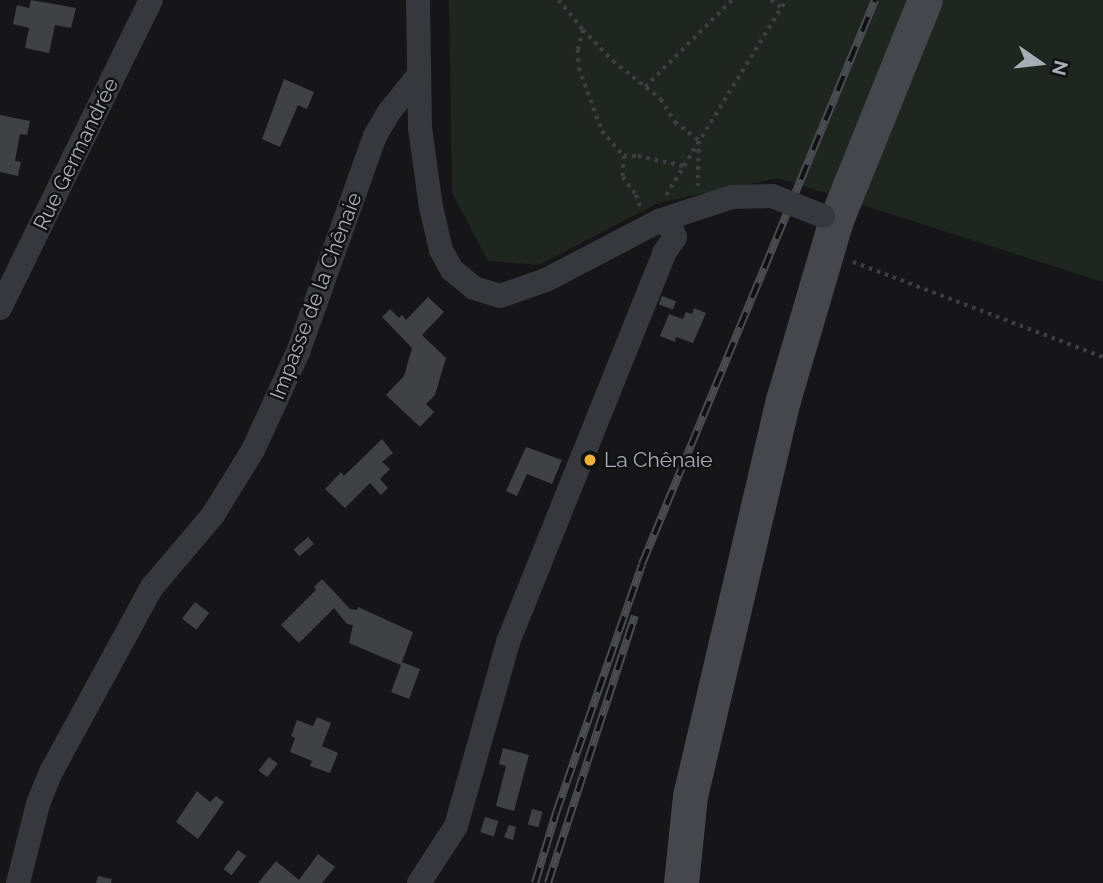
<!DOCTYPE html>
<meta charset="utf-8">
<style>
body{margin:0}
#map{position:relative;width:1103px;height:883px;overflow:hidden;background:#161618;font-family:Raleway,sans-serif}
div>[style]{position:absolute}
.green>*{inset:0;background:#1e261f}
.building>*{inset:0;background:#404145;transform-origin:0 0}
.path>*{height:3.5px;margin-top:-1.75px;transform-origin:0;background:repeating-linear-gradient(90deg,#3d3f44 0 3.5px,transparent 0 8.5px)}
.street>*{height:24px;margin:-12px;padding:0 12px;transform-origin:12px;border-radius:12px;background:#37383d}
.secondary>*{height:35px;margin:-17.5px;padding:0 17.5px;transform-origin:17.5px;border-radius:17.5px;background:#45474d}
.rail>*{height:8px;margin-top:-4px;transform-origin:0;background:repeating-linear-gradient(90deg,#111113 0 16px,#4a4c52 0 32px);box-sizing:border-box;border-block:2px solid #4a4c52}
.street-bridge>*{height:24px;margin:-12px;padding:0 12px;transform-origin:12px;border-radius:12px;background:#37383d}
.dots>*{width:19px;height:19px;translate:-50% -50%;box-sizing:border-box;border:4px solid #111113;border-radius:50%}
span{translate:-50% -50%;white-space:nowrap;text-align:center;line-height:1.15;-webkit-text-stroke:5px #111113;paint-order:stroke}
.street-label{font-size:21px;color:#a8adb8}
.poi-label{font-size:21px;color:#a8adb8}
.left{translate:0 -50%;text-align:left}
.north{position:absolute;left:1005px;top:28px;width:70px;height:70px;-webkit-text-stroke:5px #111113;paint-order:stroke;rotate:104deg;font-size:19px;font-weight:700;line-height:28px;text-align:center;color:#a8adb8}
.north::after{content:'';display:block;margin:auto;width:24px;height:32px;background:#a8adb8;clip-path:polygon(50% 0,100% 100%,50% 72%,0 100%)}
</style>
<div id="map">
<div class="green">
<i style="clip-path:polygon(449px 0,1103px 0,1103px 282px,778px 178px,658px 203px,539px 265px,488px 261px,452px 193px)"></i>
</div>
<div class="building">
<i style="clip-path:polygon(31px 0,76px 8px,71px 28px,55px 25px,49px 53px,25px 48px,29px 28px,13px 24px,17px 5px,29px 8px)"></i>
<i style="clip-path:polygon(284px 79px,314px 92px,307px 109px,298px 105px,280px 147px,262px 139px)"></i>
<i style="clip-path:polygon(0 115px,30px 121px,27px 135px,20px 134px,15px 161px,21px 162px,18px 176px,0 172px)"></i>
<i style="left:662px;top:296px;width:15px;height:9px;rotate:20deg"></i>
<i style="clip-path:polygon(428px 297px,444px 312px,422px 335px,446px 358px,435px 395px,426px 404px,434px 412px,420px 427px,386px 395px,404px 376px,412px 348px,382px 317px,390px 309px,399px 318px,402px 315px,406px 320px)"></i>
<i style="clip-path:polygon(694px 308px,706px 313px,693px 343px,676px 337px,675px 342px,660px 336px,669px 314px,683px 319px,686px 312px,692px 314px)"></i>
<i style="clip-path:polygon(382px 439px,393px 453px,382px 462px,390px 469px,380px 479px,388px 488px,381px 495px,370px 483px,345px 508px,325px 489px,341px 472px,344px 476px)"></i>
<i style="clip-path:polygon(526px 447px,562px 460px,552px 484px,527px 474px,517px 496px,506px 491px)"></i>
<i style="left:308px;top:537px;width:9px;height:19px;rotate:49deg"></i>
<i style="clip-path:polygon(322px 579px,350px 609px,357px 610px,358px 607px,413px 632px,402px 662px,420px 669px,409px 699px,391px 692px,401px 665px,349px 643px,353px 625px,347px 624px,334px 608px,299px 643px,281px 625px,316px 590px,314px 587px)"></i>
<i style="left:195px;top:602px;width:18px;height:21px;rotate:38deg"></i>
<i style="clip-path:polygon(317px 717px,331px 723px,322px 746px,338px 753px,330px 773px,310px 766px,312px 761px,290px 752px,295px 738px,291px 736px,297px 720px,313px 726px)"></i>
<i style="clip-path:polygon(503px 748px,529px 755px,514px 811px,496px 806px,506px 766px,499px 764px)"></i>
<i style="left:269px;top:757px;width:11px;height:17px;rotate:38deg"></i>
<i style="clip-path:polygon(197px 791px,210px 802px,216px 796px,224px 802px,198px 839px,176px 822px)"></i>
<i style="left:532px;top:809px;width:11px;height:16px;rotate:15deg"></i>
<i style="left:485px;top:817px;width:14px;height:16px;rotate:17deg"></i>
<i style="clip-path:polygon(509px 825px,516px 827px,513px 840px,504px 837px)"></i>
<i style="left:238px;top:850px;width:10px;height:24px;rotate:37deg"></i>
<i style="clip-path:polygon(318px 854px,335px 867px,322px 883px,258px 883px,276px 861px,299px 880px)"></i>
<i style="clip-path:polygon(98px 876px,112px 879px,111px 883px,96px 883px)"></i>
</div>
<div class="path">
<i style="left:559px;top:0;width:38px;rotate:51deg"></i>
<i style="left:583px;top:30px;width:43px;rotate:45.9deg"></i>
<i style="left:613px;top:61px;width:61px;rotate:38.4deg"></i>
<i style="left:661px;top:99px;width:27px;rotate:59deg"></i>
<i style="left:675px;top:122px;width:31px;rotate:38deg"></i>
<i style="left:699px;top:141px;width:45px;rotate:91.3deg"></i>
<i style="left:771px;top:0;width:12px;rotate:35deg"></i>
<i style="left:583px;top:30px;width:21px;rotate:104deg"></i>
<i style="left:578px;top:50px;width:18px;rotate:87deg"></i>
<i style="left:579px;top:68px;width:67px;rotate:69.9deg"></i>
<i style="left:602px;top:131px;width:33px;rotate:49deg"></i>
<i style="left:624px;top:156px;width:14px"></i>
<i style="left:638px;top:156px;width:47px;rotate:12.3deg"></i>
<i style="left:645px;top:87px;width:123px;rotate:-45deg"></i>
<i style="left:624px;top:156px;width:21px;rotate:93deg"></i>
<i style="left:623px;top:177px;width:22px;rotate:54deg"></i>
<i style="left:636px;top:195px;width:14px;rotate:69deg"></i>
<i style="left:666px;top:195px;width:229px;rotate:-58.4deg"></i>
<i style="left:853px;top:262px;width:267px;rotate:20.8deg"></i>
</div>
<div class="street">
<i style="left:418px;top:0;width:128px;rotate:89.1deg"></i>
<i style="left:420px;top:128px;width:80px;rotate:82.1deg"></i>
<i style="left:431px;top:207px;width:44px;rotate:76.9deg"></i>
<i style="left:441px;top:250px;width:23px;rotate:61deg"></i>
<i style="left:452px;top:270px;width:28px;rotate:39deg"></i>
<i style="left:474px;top:288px;width:27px;rotate:17deg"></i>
<i style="left:500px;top:296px;width:49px;rotate:-19.2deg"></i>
<i style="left:546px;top:280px;width:127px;rotate:-27.6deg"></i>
<i style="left:659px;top:221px;width:77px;rotate:-18.2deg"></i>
<i style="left:732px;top:197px;width:40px;rotate:-1.4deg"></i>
<i style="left:0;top:308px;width:343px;rotate:-63.9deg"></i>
<i style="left:18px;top:883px;width:81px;rotate:-75.8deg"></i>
<i style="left:38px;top:804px;width:35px;rotate:-68deg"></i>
<i style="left:51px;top:772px;width:211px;rotate:-61.4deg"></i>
<i style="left:152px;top:587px;width:94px;rotate:-49.7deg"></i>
<i style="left:213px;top:515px;width:76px;rotate:-58.4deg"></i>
<i style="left:253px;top:450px;width:108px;rotate:-65.3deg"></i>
<i style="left:298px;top:352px;width:229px;rotate:-70.4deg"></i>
<i style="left:375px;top:136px;width:28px;rotate:-60deg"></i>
<i style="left:389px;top:112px;width:46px;rotate:-51.1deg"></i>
<i style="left:419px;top:883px;width:68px;rotate:-57deg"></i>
<i style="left:456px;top:826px;width:191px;rotate:-74.2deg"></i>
<i style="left:508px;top:642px;width:419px;rotate:-68.1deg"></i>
<i style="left:664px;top:253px;width:19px;rotate:-55deg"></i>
<i style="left:675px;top:237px;width:11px;rotate:-112deg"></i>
<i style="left:671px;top:227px;width:13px;rotate:-153deg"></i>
</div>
<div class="secondary">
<i style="left:681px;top:883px;width:87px;rotate:-84.1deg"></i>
<i style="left:690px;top:796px;width:407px;rotate:-76.8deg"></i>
<i style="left:783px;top:400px;width:188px;rotate:-73.6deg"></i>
<i style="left:836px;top:220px;width:237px;rotate:-68deg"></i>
</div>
<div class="rail">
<i style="left:535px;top:883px;width:73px;rotate:-73.3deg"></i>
<i style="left:556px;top:813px;width:263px;rotate:-70.9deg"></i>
<i style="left:642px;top:564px;width:610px;rotate:-67.55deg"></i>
<i style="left:548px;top:883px;width:281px;rotate:-72deg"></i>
</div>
<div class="street-bridge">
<i style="left:772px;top:196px;width:55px;rotate:21.4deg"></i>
</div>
<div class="dots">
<i style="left:590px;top:460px;background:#f2b134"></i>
</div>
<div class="street-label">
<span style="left:76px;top:154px;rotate:-64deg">Rue Germandrée</span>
<span style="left:316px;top:296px;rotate:-69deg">Impasse de la Chênaie</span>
</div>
<div class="poi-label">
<span class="left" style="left:604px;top:460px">La Chênaie</span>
</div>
<div class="north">N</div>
</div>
